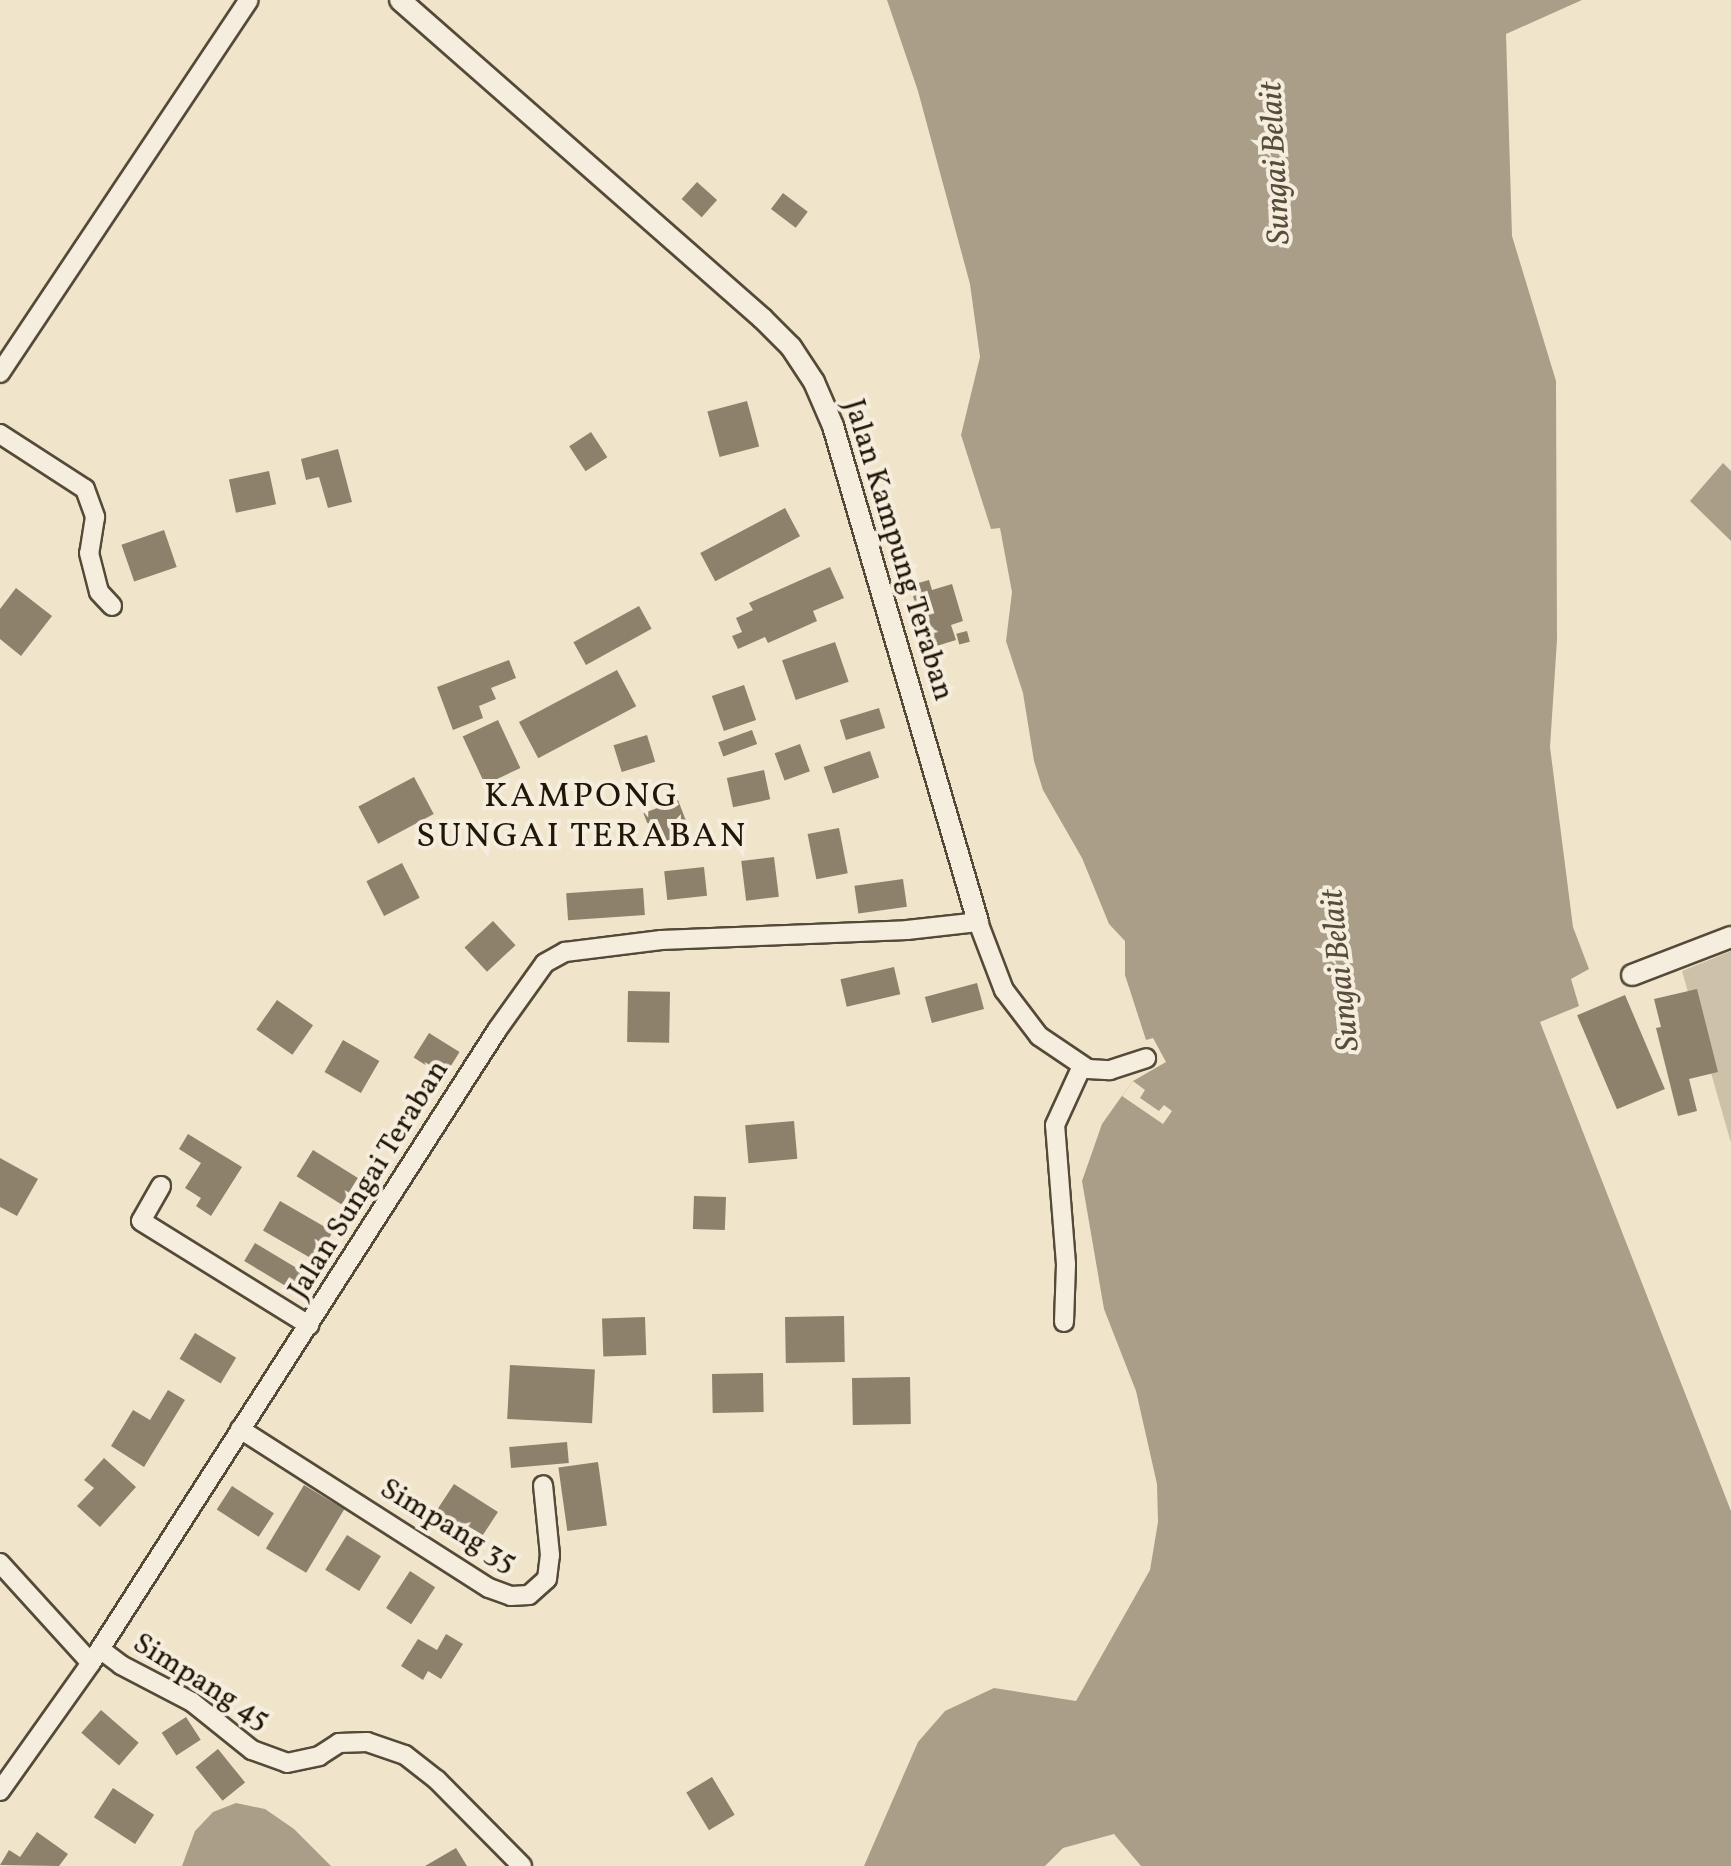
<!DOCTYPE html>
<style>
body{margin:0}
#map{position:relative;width:1731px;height:1866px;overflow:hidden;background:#f0e4ca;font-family:Vollkorn,serif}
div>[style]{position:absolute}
.green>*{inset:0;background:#cdc1a9}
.water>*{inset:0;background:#aa9e88}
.pier>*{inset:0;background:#f0e4ca}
.building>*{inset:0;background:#8d816c;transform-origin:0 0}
.roads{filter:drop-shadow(2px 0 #554a38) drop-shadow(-2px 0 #554a38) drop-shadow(0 2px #554a38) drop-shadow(0 -2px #554a38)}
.minor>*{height:18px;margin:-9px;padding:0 9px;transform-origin:9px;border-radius:9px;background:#f5eddd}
.tertiary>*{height:20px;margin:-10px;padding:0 10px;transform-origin:10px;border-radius:10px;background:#f5eddd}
span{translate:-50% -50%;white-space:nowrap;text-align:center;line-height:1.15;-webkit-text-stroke:8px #f5eddd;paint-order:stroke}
.street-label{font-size:30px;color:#211607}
.water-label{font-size:32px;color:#584c3b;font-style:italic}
.quarter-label{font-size:35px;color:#211607;letter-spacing:2.5px}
</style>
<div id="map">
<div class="green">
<i style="clip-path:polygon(1731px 951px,1731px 1143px,1682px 971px)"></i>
</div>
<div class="water">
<i style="clip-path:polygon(887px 0,1582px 0,1506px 34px,1512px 236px,1556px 381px,1557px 640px,1550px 747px,1573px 927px,1589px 969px,1571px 979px,1579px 1006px,1540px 1022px,1731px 1511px,1731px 1866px,1141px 1866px,1114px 1834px,1063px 1848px,1045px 1866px,864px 1866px,918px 1742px,945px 1711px,994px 1688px,1076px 1701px,1150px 1570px,1158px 1522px,1157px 1484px,1136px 1391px,1104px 1309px,1082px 1181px,1102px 1124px,1119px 1100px,1133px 1081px,1166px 1062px,1153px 1038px,1146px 1040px,1125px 975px,1125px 941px,1109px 924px,1082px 858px,1043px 790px,1034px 761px,1023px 693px,1006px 641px,1012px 592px,1000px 528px,991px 529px,961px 435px,980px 357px,970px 284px,918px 91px)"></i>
<i style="clip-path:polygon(1723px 463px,1731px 471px,1731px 541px,1690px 501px)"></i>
<i style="clip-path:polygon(236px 1803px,265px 1809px,294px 1829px,331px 1866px,182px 1866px,195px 1831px,213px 1812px)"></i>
</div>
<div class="pier">
<i style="clip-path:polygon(1133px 1081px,1145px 1090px,1140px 1098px,1159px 1111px,1164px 1105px,1172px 1111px,1163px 1124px,1122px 1096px)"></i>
</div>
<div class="building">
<i style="left:697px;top:182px;width:27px;height:23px;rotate:42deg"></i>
<i style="left:783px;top:193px;width:31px;height:20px;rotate:37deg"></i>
<i style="left:747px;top:401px;width:47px;height:41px;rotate:75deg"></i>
<i style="left:591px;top:432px;width:30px;height:26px;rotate:57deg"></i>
<i style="clip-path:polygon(338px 449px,352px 502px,328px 508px,319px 477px,306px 480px,301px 459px)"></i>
<i style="left:269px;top:471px;width:34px;height:41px;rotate:78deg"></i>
<i style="left:785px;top:508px;width:32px;height:96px;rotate:62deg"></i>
<i style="left:164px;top:530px;width:39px;height:45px;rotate:71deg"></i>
<i style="clip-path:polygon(830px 567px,844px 598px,813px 611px,817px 621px,768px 643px,765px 637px,738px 649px,732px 636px,742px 632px,736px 618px,753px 610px,749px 603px)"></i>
<i style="clip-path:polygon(929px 580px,932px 590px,952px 584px,963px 621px,951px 625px,956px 640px,930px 648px,913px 596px,919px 594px,915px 584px)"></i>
<i style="clip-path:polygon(16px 588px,52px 616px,21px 656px,0 639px,0 609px)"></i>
<i style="left:639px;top:606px;width:26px;height:75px;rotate:61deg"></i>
<i style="left:967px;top:631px;width:11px;height:11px;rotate:75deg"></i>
<i style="left:835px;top:642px;width:42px;height:56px;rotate:71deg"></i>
<i style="clip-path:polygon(509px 660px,516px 678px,491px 688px,496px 699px,479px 706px,483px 718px,453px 730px,437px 687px)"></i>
<i style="left:617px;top:670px;width:41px;height:111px;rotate:62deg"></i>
<i style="left:744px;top:685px;width:37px;height:34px;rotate:71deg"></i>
<i style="left:879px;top:708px;width:21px;height:41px;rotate:73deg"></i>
<i style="left:498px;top:720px;width:53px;height:39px;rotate:65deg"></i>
<i style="left:752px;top:730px;width:15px;height:36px;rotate:70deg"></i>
<i style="left:647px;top:735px;width:28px;height:35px;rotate:73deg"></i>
<i style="left:800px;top:744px;width:29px;height:27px;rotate:70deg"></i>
<i style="left:870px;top:751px;width:28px;height:49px;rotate:71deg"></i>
<i style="left:764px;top:770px;width:30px;height:38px;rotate:78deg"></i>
<i style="left:414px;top:777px;width:42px;height:63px;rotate:62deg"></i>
<i style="left:678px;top:800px;width:34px;height:37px;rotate:69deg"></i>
<i style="left:839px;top:828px;width:46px;height:32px;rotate:79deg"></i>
<i style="left:774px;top:857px;width:40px;height:33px;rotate:83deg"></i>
<i style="left:402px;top:863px;width:39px;height:40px;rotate:63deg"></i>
<i style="left:704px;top:867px;width:29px;height:40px;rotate:84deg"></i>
<i style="left:903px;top:879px;width:28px;height:49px;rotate:82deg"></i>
<i style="left:643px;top:888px;width:27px;height:77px;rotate:86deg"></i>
<i style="left:493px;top:921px;width:33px;height:39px;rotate:47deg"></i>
<i style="left:894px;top:967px;width:28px;height:55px;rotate:77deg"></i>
<i style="left:977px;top:983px;width:27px;height:54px;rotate:75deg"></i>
<i style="clip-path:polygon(1697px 989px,1718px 1072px,1689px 1079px,1697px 1111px,1678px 1116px,1656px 1028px,1661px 1027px,1654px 999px)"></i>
<i style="left:628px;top:991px;width:42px;height:51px;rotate:1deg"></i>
<i style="left:1625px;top:995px;width:102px;height:52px;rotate:67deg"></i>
<i style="left:277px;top:1000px;width:44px;height:36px;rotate:35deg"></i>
<i style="left:429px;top:1033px;width:36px;height:29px;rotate:32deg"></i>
<i style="left:343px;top:1040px;width:42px;height:37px;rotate:30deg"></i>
<i style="left:794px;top:1121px;width:38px;height:49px;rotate:85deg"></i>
<i style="clip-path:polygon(188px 1134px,242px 1167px,211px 1216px,196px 1206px,201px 1198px,185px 1188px,201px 1163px,179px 1149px)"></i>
<i style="left:313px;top:1150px;width:53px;height:31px;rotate:32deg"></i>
<i style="clip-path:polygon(0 1158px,38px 1179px,17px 1216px,0 1207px)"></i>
<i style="left:694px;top:1196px;width:32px;height:33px;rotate:2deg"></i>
<i style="left:280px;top:1201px;width:61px;height:34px;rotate:30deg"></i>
<i style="left:255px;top:1243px;width:60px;height:21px;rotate:31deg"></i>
<i style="left:844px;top:1316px;width:46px;height:59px;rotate:89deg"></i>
<i style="left:645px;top:1317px;width:38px;height:43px;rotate:88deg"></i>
<i style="left:195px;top:1333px;width:48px;height:30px;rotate:31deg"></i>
<i style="left:510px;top:1365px;width:85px;height:54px;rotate:3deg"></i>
<i style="left:763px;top:1373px;width:39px;height:51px;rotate:89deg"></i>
<i style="left:910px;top:1377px;width:47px;height:58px;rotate:89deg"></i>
<i style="clip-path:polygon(168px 1390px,185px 1400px,144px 1467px,111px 1446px,133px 1410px,150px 1420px)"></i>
<i style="left:567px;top:1442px;width:21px;height:58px;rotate:85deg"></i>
<i style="clip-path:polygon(104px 1458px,136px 1487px,100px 1527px,77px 1506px,94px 1488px,84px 1480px)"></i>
<i style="left:598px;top:1462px;width:64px;height:40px;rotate:82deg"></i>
<i style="clip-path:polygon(454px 1484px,498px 1512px,473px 1550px,452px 1537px,458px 1528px,435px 1513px)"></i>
<i style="left:304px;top:1485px;width:47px;height:74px;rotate:31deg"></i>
<i style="left:232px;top:1486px;width:50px;height:28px;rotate:33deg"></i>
<i style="left:347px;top:1535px;width:40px;height:41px;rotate:32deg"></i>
<i style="left:410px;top:1571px;width:30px;height:44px;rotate:33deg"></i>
<i style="clip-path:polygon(446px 1634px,463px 1644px,441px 1679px,428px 1671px,423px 1680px,401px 1666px,418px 1639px,437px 1650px)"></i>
<i style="left:101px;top:1710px;width:50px;height:30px;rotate:41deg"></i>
<i style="left:186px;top:1717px;width:27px;height:29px;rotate:57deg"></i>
<i style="left:218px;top:1749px;width:43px;height:29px;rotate:51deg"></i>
<i style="left:712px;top:1777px;width:44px;height:30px;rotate:59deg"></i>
<i style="left:113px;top:1788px;width:49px;height:35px;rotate:33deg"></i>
<i style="clip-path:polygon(37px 1832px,68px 1854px,59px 1866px,0 1865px,9px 1850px,20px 1857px)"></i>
<i style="clip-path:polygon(456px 1848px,467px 1866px,425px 1866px)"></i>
</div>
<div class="roads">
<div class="minor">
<i style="left:0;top:373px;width:448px;rotate:-56.3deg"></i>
<i style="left:0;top:434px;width:101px;rotate:32.9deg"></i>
<i style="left:85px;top:489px;width:30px;rotate:70deg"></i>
<i style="left:95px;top:517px;width:36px;rotate:99deg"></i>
<i style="left:89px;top:553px;width:40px;rotate:75.6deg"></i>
<i style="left:99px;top:592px;width:19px;rotate:47deg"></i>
<i style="left:161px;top:1186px;width:40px;rotate:119.7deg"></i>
<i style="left:141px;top:1221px;width:198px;rotate:31.8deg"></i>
<i style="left:1064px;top:1322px;width:58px;rotate:-88deg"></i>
<i style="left:1066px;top:1264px;width:139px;rotate:-94.5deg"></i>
<i style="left:1055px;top:1125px;width:65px;rotate:-65.4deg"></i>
<i style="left:240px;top:1429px;width:295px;rotate:32.6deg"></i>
<i style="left:489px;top:1588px;width:23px;rotate:20deg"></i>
<i style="left:511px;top:1596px;width:18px;rotate:-3deg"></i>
<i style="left:529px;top:1595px;width:24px;rotate:-42deg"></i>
<i style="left:547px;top:1579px;width:24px;rotate:-83deg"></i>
<i style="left:550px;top:1555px;width:70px;rotate:-95.7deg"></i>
<i style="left:0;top:1563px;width:135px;rotate:47.7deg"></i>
<i style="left:100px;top:1649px;width:26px;rotate:37deg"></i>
<i style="left:121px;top:1665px;width:80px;rotate:27.5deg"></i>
<i style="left:192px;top:1702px;width:77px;rotate:38.7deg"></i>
<i style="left:252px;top:1750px;width:37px;rotate:20deg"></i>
<i style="left:287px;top:1763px;width:33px;rotate:-12deg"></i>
<i style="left:319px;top:1756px;width:24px;rotate:-33deg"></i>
<i style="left:339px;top:1743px;width:28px;rotate:-2deg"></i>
<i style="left:367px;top:1742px;width:40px;rotate:18.9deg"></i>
<i style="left:405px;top:1755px;width:41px;rotate:38deg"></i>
<i style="left:437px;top:1780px;width:121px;rotate:45.3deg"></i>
<i style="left:0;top:1791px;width:157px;rotate:-54.6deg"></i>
<i style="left:91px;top:1663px;width:752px;rotate:-57.32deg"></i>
<i style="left:497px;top:1030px;width:82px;rotate:-54.4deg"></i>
<i style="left:545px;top:963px;width:23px;rotate:-29deg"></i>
<i style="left:565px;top:952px;width:97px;rotate:-7.1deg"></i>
<i style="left:661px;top:940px;width:246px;rotate:-2.3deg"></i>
<i style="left:907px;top:930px;width:71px;rotate:-6.4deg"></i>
<i style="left:978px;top:922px;width:73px;rotate:69.1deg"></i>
<i style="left:1004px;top:990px;width:58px;rotate:52.7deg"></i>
<i style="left:1039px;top:1036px;width:59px;rotate:34deg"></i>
<i style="left:1088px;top:1069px;width:22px;rotate:3deg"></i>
<i style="left:1110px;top:1070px;width:38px;rotate:-18deg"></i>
</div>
<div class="tertiary">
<i style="left:400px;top:0;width:482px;rotate:41.3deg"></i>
<i style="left:762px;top:318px;width:41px;rotate:45deg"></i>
<i style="left:791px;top:347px;width:42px;rotate:56.7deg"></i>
<i style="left:814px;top:382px;width:48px;rotate:66.6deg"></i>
<i style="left:833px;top:426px;width:517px;rotate:73.7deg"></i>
<i style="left:1632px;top:975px;width:106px;rotate:-21deg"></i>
</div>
</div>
<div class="street-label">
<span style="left:898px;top:550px;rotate:73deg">Jalan Kampung Teraban</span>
<span style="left:369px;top:1180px;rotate:-58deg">Jalan Sungai Teraban</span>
<span style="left:448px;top:1526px;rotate:31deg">Simpang 35</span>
<span style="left:201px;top:1682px;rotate:32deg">Simpang 45</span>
</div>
<div class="water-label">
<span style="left:1277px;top:163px;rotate:-93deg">Sungai Belait</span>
<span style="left:1342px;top:970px;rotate:-96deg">Sungai Belait</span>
</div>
<div class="quarter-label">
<span style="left:582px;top:817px">KAMPONG<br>SUNGAI TERABAN</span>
</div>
</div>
